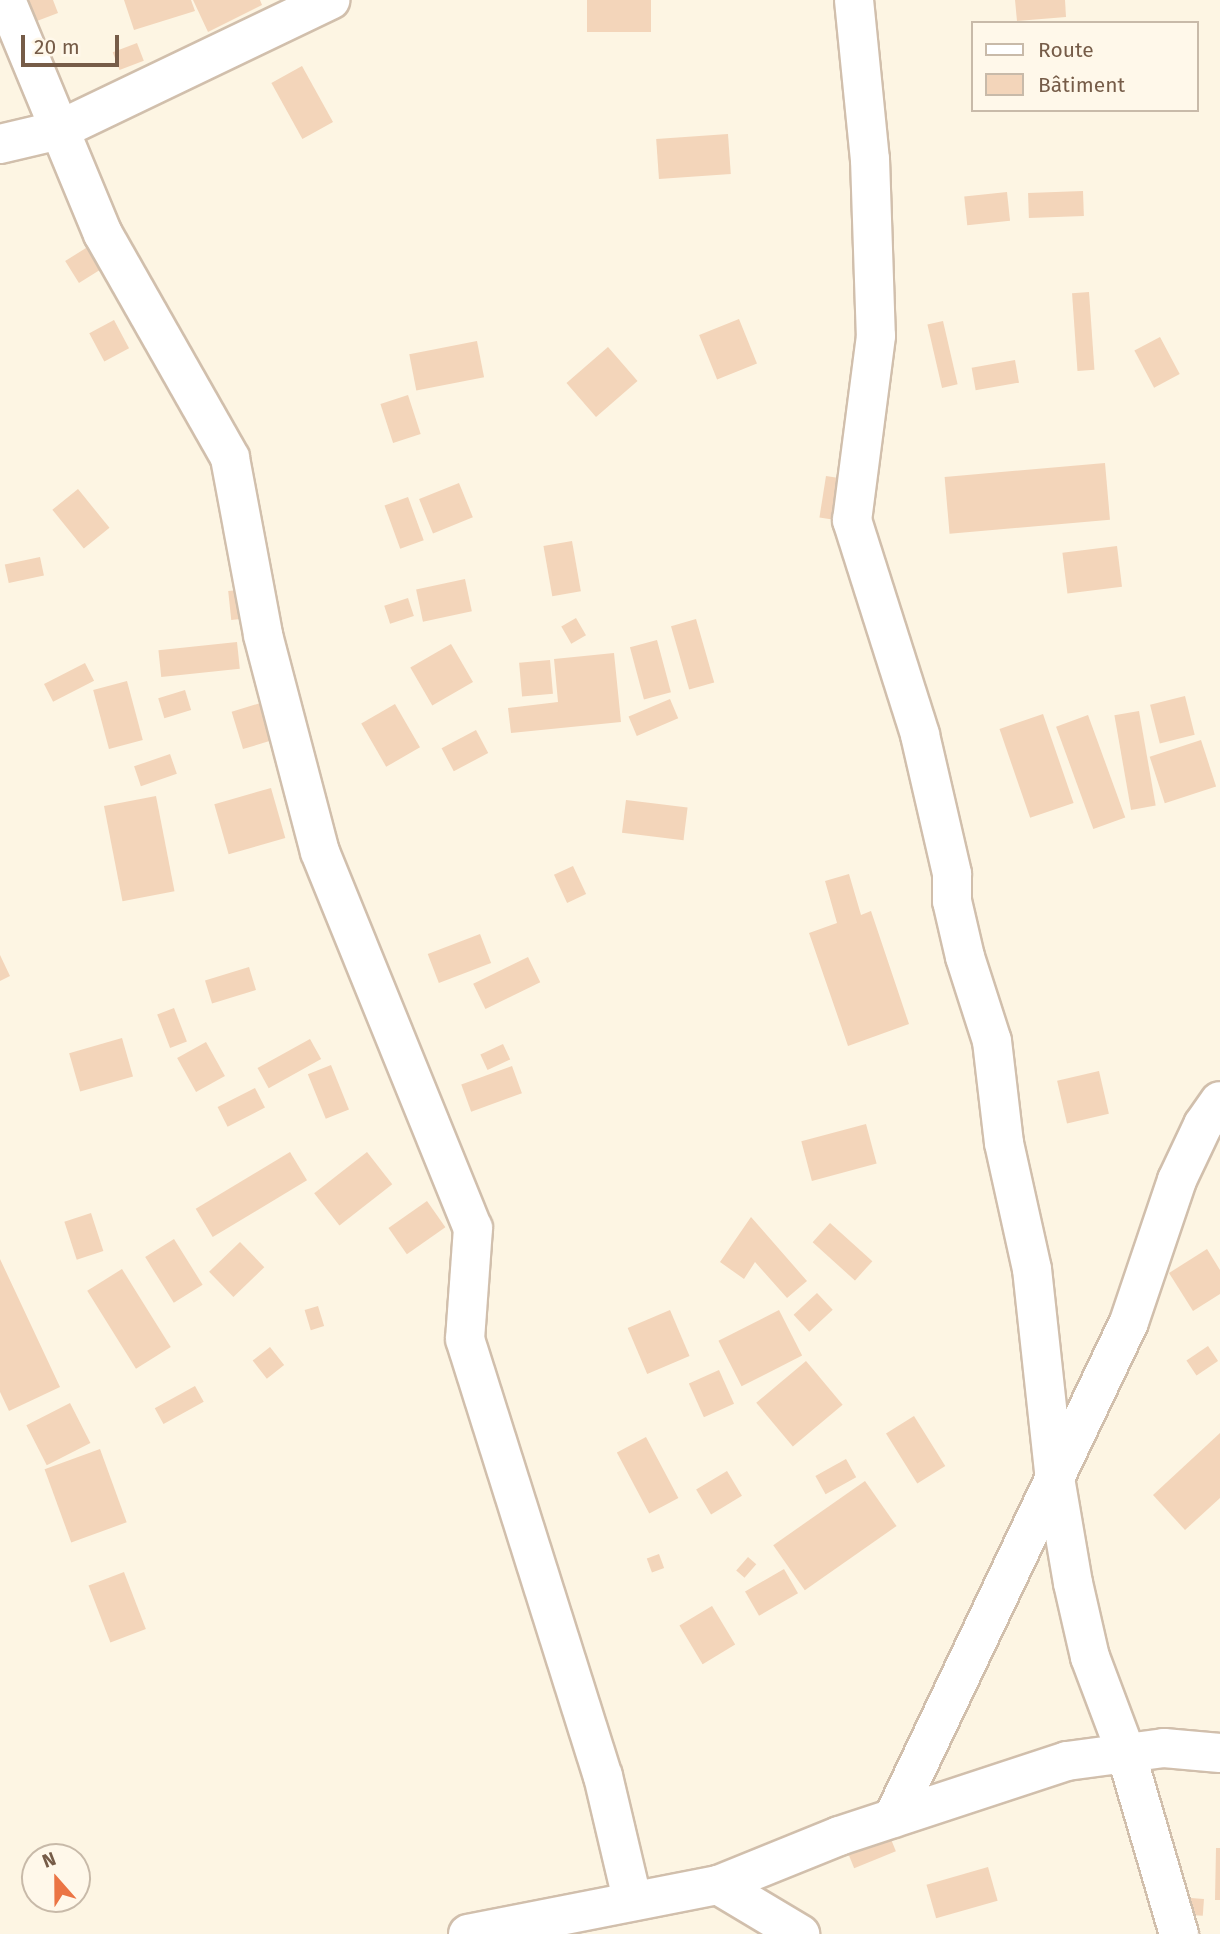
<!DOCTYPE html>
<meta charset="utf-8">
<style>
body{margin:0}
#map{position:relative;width:1220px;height:1934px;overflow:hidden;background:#fdf5e3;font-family:"Fira Sans",sans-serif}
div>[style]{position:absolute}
.building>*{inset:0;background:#f3d5ba;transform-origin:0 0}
.roads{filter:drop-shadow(2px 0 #d1bfac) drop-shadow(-2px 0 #d1bfac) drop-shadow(0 2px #d1bfac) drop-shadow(0 -2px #d1bfac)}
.minor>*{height:38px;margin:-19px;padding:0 19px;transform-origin:19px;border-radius:19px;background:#fff}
span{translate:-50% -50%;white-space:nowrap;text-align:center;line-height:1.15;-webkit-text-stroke:6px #fff8ea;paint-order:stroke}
.legend{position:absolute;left:971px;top:21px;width:228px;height:91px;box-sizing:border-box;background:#fff8ea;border:2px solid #c8baa9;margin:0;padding:9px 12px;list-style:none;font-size:21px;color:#765c48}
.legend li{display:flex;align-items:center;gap:14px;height:35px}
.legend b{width:35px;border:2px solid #c8baa9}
.north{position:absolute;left:21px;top:1843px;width:70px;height:70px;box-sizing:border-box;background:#fff8ea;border:2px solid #c8baa9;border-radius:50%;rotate:339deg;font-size:19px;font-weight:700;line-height:28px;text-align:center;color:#765c48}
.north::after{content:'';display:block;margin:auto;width:24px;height:32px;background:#eb7545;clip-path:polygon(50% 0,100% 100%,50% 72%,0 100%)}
.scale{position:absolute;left:21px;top:35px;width:98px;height:32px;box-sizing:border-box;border:4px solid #765c48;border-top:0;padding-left:9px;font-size:21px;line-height:24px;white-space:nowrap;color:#765c48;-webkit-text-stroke:5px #fff8ea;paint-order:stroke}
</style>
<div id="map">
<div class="building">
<i style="clip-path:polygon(29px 0,53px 0,58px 13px,37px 21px)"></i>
<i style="clip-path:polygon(124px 0,191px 0,195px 11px,134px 30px)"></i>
<i style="clip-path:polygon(193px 0,260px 0,262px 5px,208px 32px)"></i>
<i style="left:587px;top:0;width:64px;height:32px"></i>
<i style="clip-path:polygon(1015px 0,1065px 0,1066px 17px,1017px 21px)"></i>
<i style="left:137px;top:43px;width:19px;height:26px;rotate:69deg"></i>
<i style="left:302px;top:66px;width:64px;height:35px;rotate:61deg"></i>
<i style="left:728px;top:134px;width:40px;height:72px;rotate:86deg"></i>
<i style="left:1083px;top:191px;width:25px;height:55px;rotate:88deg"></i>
<i style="left:1007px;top:192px;width:29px;height:43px;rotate:84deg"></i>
<i style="left:94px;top:243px;width:26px;height:34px;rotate:58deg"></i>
<i style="left:1089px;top:292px;width:78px;height:17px;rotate:86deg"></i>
<i style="left:739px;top:319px;width:48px;height:43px;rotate:68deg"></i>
<i style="left:114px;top:320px;width:32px;height:28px;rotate:62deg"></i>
<i style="left:943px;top:321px;width:65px;height:16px;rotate:77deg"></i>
<i style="left:1160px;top:337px;width:42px;height:29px;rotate:62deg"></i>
<i style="left:477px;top:341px;width:37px;height:69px;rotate:79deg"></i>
<i style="left:608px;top:347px;width:45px;height:55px;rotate:49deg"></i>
<i style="left:1015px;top:360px;width:23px;height:44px;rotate:80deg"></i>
<i style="left:408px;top:395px;width:41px;height:29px;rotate:72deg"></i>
<i style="left:1105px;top:463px;width:57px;height:161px;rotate:85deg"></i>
<i style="left:826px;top:476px;width:26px;height:42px;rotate:9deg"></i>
<i style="left:459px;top:483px;width:37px;height:43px;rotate:68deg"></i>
<i style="left:78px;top:489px;width:50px;height:33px;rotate:51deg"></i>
<i style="left:408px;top:497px;width:46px;height:25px;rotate:70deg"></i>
<i style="left:572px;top:541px;width:51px;height:29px;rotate:80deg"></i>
<i style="left:1117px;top:546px;width:41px;height:55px;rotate:83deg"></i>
<i style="left:40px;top:557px;width:19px;height:36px;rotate:78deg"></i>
<i style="left:465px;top:579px;width:33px;height:50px;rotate:78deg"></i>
<i style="left:267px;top:587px;width:29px;height:39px;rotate:84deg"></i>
<i style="left:408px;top:598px;width:19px;height:25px;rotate:72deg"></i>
<i style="left:576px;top:618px;width:20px;height:17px;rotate:60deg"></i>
<i style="left:696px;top:619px;width:66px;height:26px;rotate:74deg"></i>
<i style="left:657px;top:640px;width:54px;height:28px;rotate:75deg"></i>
<i style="left:237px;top:642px;width:27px;height:79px;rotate:84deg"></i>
<i style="left:451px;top:644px;width:44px;height:47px;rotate:60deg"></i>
<i style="clip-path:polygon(614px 653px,621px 722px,511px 733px,508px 708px,558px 702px,554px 659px)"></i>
<i style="left:550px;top:660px;width:34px;height:31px;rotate:85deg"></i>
<i style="left:85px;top:663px;width:20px;height:46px;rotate:63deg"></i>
<i style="left:127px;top:681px;width:61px;height:35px;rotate:75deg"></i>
<i style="left:185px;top:690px;width:21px;height:28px;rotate:73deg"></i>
<i style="left:1185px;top:696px;width:40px;height:36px;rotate:76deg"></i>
<i style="left:670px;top:699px;width:21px;height:45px;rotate:67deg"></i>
<i style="left:267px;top:701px;width:39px;height:37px;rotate:73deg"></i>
<i style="left:395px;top:704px;width:50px;height:39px;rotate:60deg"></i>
<i style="left:1139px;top:711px;width:96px;height:25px;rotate:80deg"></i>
<i style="left:1043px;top:714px;width:94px;height:46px;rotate:71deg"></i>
<i style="left:1088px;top:715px;width:109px;height:34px;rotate:70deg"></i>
<i style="left:476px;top:730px;width:26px;height:39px;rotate:62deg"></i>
<i style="left:1201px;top:740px;width:49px;height:54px;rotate:72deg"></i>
<i style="left:170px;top:754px;width:21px;height:38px;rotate:71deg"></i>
<i style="left:271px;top:788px;width:52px;height:59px;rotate:74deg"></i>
<i style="left:156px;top:796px;width:97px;height:53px;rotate:79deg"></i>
<i style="left:626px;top:800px;width:62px;height:33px;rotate:7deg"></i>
<i style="left:573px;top:866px;width:31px;height:21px;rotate:65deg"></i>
<i style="clip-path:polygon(849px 874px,861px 915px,871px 911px,909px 1024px,848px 1046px,809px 933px,837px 923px,825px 881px)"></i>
<i style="left:480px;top:934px;width:31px;height:56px;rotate:69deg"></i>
<i style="clip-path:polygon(0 955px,10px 976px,0 981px)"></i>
<i style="left:528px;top:957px;width:28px;height:61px;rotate:64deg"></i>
<i style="left:249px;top:967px;width:24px;height:46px;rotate:73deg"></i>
<i style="left:174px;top:1008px;width:36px;height:18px;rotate:69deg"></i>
<i style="left:122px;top:1038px;width:40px;height:55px;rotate:74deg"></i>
<i style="left:310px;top:1039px;width:23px;height:60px;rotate:61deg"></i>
<i style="left:206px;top:1042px;width:39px;height:33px;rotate:61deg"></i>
<i style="left:503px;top:1044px;width:17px;height:25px;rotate:65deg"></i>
<i style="left:331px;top:1065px;width:48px;height:25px;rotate:68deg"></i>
<i style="left:512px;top:1066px;width:29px;height:54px;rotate:70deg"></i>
<i style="left:1099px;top:1071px;width:44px;height:43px;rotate:77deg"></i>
<i style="left:255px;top:1088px;width:22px;height:42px;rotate:63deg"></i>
<i style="left:866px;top:1124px;width:41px;height:67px;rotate:75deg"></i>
<i style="left:290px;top:1152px;width:33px;height:110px;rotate:59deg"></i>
<i style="left:367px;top:1152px;width:41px;height:67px;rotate:52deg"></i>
<i style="left:427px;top:1201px;width:32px;height:47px;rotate:55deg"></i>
<i style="left:91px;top:1213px;width:40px;height:28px;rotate:72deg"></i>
<i style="clip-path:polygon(751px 1217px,807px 1281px,787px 1298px,755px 1262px,744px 1279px,720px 1262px)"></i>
<i style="left:830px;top:1223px;width:57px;height:26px;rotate:42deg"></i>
<i style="left:174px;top:1239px;width:54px;height:34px;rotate:58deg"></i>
<i style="left:240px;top:1242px;width:35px;height:43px;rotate:46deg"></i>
<i style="clip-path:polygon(1207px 1249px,1220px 1270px,1220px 1294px,1193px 1311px,1169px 1273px)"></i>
<i style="clip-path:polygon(0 1259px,60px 1387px,9px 1411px,0 1392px)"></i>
<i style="left:122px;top:1269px;width:92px;height:41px;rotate:58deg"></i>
<i style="left:817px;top:1293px;width:23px;height:32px;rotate:47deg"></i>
<i style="left:318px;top:1306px;width:21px;height:14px;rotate:73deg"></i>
<i style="left:670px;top:1310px;width:50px;height:46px;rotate:67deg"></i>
<i style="left:779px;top:1310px;width:51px;height:68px;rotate:63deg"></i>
<i style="left:1208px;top:1346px;width:18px;height:26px;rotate:56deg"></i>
<i style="left:270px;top:1347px;width:23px;height:22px;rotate:52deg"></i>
<i style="left:806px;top:1361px;width:57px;height:65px;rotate:50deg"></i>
<i style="left:719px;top:1370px;width:37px;height:33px;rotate:66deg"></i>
<i style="left:195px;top:1386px;width:18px;height:46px;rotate:61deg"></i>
<i style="left:70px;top:1403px;width:45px;height:49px;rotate:63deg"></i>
<i style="left:914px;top:1416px;width:59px;height:33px;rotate:58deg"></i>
<i style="clip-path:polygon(1220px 1433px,1220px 1498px,1185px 1530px,1153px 1495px)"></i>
<i style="left:646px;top:1437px;width:69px;height:33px;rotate:62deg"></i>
<i style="left:100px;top:1449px;width:78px;height:59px;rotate:70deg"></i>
<i style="left:846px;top:1459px;width:21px;height:35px;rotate:61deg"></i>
<i style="left:727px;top:1471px;width:29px;height:36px;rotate:59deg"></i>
<i style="left:865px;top:1481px;width:55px;height:112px;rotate:55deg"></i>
<i style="left:659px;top:1554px;width:15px;height:13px;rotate:70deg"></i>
<i style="left:748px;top:1557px;width:11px;height:18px;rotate:41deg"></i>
<i style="left:784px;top:1569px;width:28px;height:45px;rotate:60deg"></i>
<i style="left:124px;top:1572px;width:61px;height:38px;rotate:69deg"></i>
<i style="left:712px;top:1606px;width:45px;height:38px;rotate:59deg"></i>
<i style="left:882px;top:1817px;width:37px;height:45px;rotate:68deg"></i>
<i style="clip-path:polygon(1216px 1848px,1220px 1848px,1220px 1900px,1215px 1900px)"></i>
<i style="left:988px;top:1867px;width:35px;height:64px;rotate:74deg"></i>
<i style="left:1191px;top:1898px;width:13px;height:17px;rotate:4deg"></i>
</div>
<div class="roads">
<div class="minor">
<i style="left:6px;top:0;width:253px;rotate:67.5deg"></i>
<i style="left:103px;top:234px;width:257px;rotate:60.4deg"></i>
<i style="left:230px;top:458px;width:180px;rotate:79.4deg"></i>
<i style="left:263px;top:635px;width:224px;rotate:75.3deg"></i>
<i style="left:320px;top:852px;width:406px;rotate:67.9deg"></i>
<i style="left:473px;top:1228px;width:111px;rotate:94.1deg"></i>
<i style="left:465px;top:1339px;width:458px;rotate:72.5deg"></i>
<i style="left:603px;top:1776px;width:126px;rotate:76.7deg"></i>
<i style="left:854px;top:0;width:160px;rotate:84.3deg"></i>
<i style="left:870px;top:159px;width:177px;rotate:88.1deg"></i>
<i style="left:876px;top:336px;width:186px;rotate:97.4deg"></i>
<i style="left:852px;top:520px;width:225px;rotate:72.4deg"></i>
<i style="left:920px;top:735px;width:143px;rotate:77deg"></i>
<i style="left:952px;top:874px;width:27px;rotate:90deg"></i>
<i style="left:952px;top:901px;width:57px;rotate:76.9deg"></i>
<i style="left:965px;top:957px;width:88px;rotate:72.2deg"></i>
<i style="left:992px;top:1041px;width:103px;rotate:83.3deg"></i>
<i style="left:1004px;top:1143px;width:129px;rotate:77.5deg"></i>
<i style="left:1032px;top:1269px;width:204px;rotate:83.8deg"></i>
<i style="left:1054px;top:1472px;width:113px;rotate:80.3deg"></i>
<i style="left:1073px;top:1583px;width:76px;rotate:77.1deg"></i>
<i style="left:1090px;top:1657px;width:103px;rotate:69.4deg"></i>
<i style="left:1126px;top:1753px;width:189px;rotate:73.7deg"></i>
<i style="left:0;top:144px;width:61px;rotate:-13.3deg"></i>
<i style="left:59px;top:130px;width:301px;rotate:-25.6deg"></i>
<i style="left:893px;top:1818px;width:549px;rotate:-64.55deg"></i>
<i style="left:1129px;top:1322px;width:150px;rotate:-71.3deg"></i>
<i style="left:1177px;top:1180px;width:61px;rotate:-64.7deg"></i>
<i style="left:1203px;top:1125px;width:29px;rotate:-55deg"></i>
<i style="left:718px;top:1885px;width:96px;rotate:30.9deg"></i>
<i style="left:468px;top:1934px;width:255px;rotate:-11.1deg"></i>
<i style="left:718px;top:1885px;width:131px;rotate:-22deg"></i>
<i style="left:839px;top:1836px;width:240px;rotate:-18.2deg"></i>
<i style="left:1067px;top:1761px;width:98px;rotate:-7.6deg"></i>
<i style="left:1164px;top:1748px;width:56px;rotate:5.1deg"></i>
</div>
</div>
<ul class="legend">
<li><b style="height:9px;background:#fff"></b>Route</li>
<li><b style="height:19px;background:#f3d5ba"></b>Bâtiment</li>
</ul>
<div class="north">N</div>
<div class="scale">20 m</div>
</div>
